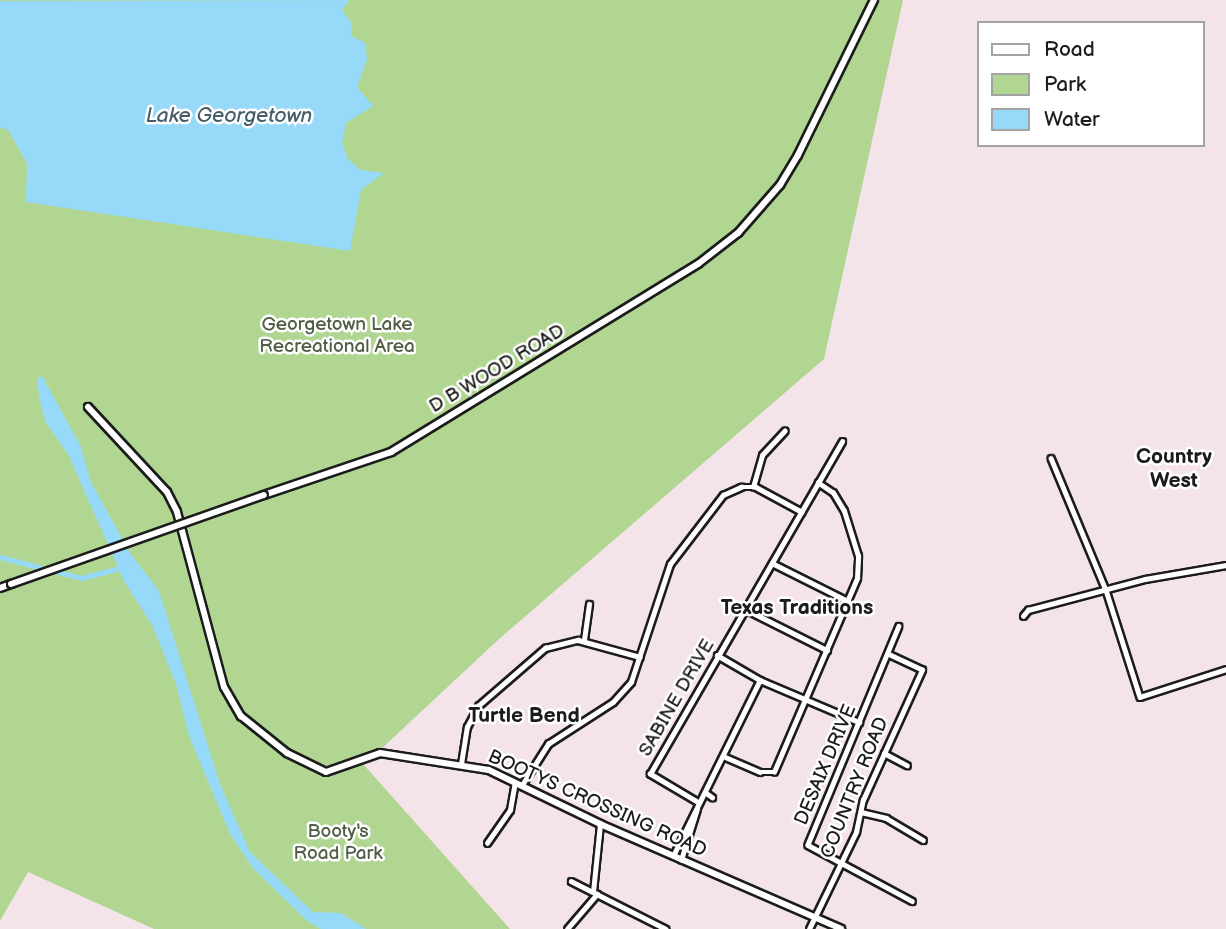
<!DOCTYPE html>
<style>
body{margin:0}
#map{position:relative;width:1226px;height:929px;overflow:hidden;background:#f4e4ea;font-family:"Balsamiq Sans",sans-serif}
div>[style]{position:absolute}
.green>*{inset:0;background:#b0d692}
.water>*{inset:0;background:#97d9f9}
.canal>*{height:4.5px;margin:-2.25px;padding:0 2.25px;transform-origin:2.25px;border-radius:2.25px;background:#97d9f9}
.river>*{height:8px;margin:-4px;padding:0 4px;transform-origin:4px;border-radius:4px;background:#97d9f9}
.roads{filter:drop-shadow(2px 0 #1c1c1c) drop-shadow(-2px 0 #1c1c1c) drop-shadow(0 2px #1c1c1c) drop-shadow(0 -2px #1c1c1c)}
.street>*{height:4.5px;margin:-2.25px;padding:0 2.25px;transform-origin:2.25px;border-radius:2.25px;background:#fff}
.secondary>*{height:6px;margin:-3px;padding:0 3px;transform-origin:3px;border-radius:3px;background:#fff}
.bridges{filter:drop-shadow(2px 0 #1c1c1c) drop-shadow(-2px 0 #1c1c1c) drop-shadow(0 2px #1c1c1c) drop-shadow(0 -2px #1c1c1c)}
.secondary-bridge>*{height:6px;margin:-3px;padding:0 3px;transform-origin:3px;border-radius:3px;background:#fff}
span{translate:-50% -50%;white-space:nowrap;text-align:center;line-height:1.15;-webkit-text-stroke:5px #fff;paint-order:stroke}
.park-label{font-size:19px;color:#505d45}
.street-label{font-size:19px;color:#1c1c1c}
.water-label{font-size:21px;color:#475e69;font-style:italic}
.neighbourhood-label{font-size:21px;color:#1c1c1c;font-weight:700}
.legend{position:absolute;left:977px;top:21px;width:228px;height:126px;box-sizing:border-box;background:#fff;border:2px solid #a4a4a4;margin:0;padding:9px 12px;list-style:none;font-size:21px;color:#1c1c1c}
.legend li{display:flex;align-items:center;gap:14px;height:35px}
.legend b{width:35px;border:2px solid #a4a4a4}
</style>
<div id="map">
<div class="green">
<i style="clip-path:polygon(0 0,903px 0,824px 359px,499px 639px,364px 765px,510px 929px,154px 929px,28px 872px,0 921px)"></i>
</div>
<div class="water">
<i style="clip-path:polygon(349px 0,342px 10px,351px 22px,352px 36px,365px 43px,367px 60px,357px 87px,373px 106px,346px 123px,342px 143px,348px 159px,360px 170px,384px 173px,361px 190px,350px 251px,26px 202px,27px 164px,9px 131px,0 127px,0 1px)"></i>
<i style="clip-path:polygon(47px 385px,81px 447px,91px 482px,130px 553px,159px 591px,220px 784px,250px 852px,313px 912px,341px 913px,366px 929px,321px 929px,306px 920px,253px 868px,230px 834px,189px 736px,176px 684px,152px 625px,124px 581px,69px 456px,46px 423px,39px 398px,39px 389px)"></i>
</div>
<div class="canal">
<i style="left:0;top:557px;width:84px;rotate:14.5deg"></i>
<i style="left:81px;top:578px;width:44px;rotate:-14.3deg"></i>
</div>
<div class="river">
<i style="left:41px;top:381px;width:15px;rotate:82deg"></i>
</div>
<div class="roads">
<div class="street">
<i style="left:1051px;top:458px;width:143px;rotate:67.4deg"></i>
<i style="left:1106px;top:590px;width:112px;rotate:72.4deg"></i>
<i style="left:1140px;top:697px;width:90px;rotate:-18deg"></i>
<i style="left:753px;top:487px;width:33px;rotate:-74deg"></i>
<i style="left:762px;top:455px;width:33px;rotate:-47deg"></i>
<i style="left:772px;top:563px;width:85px;rotate:26.6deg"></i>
<i style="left:745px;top:609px;width:92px;rotate:26.6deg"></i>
<i style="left:1023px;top:616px;width:8px;rotate:-50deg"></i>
<i style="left:1028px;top:610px;width:121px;rotate:-14.8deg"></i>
<i style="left:1145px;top:579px;width:82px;rotate:-9.8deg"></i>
<i style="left:899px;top:626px;width:237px;rotate:112.6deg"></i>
<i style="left:808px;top:845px;width:118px;rotate:28.3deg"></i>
<i style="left:584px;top:640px;width:36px;rotate:-82deg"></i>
<i style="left:717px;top:655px;width:50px;rotate:30.2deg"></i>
<i style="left:760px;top:680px;width:108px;rotate:23deg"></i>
<i style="left:884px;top:753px;width:26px;rotate:28deg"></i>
<i style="left:723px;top:756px;width:40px;rotate:23.4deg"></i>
<i style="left:760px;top:772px;width:14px"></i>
<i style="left:774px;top:772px;width:211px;rotate:-66.8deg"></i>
<i style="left:857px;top:578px;width:22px;rotate:-87deg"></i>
<i style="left:858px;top:556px;width:47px;rotate:-107.3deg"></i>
<i style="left:844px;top:511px;width:21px;rotate:-121deg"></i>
<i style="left:833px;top:493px;width:18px;rotate:-146deg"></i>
<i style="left:461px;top:764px;width:37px;rotate:-81deg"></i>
<i style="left:467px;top:727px;width:24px;rotate:-62deg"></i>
<i style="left:478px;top:706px;width:89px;rotate:-40.9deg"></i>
<i style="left:545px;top:648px;width:34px;rotate:-14deg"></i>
<i style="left:578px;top:640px;width:64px;rotate:15.3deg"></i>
<i style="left:522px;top:785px;width:49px;rotate:-57.6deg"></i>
<i style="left:548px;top:744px;width:77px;rotate:-32.9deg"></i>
<i style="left:613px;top:702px;width:27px;rotate:-48deg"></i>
<i style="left:631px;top:682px;width:124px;rotate:-71.7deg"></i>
<i style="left:670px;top:564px;width:87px;rotate:-52.5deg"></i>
<i style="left:723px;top:495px;width:20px;rotate:-24deg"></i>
<i style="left:741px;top:487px;width:15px"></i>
<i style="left:756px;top:487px;width:52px;rotate:28.5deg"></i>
<i style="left:705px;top:792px;width:9px;rotate:36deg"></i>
<i style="left:699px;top:803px;width:57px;rotate:-149.4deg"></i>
<i style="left:650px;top:774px;width:384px;rotate:-60deg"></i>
<i style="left:861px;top:812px;width:26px;rotate:13deg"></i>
<i style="left:886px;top:818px;width:43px;rotate:30.7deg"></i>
<i style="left:487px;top:843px;width:40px;rotate:-55.1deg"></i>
<i style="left:510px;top:810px;width:27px;rotate:-80deg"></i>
<i style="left:673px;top:856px;width:196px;rotate:-63.7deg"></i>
<i style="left:681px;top:860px;width:53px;rotate:-72.6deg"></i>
<i style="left:571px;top:881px;width:106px;rotate:26.8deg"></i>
<i style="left:593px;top:892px;width:68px;rotate:-84.1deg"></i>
<i style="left:567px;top:929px;width:46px;rotate:-49.4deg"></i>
<i style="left:809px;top:929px;width:108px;rotate:-64.1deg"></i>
<i style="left:856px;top:832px;width:33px;rotate:-78deg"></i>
<i style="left:863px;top:800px;width:143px;rotate:-65.6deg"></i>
<i style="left:922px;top:670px;width:35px;rotate:-155deg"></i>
</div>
<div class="secondary">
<i style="left:88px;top:407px;width:116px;rotate:47.1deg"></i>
<i style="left:167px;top:492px;width:22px;rotate:63deg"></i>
<i style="left:177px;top:512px;width:181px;rotate:75deg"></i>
<i style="left:224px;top:687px;width:34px;rotate:60deg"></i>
<i style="left:241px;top:716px;width:59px;rotate:38.8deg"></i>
<i style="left:287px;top:753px;width:43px;rotate:26deg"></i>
<i style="left:326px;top:772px;width:57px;rotate:-19.4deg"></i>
<i style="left:380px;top:753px;width:110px;rotate:8.9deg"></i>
<i style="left:489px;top:770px;width:123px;rotate:25.9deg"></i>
<i style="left:600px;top:824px;width:263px;rotate:23.5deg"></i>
<i style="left:264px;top:495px;width:134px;rotate:-18.7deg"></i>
<i style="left:391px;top:452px;width:360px;rotate:-31.5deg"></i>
<i style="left:698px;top:264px;width:51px;rotate:-37.8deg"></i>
<i style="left:738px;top:233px;width:64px;rotate:-48.8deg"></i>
<i style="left:780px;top:185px;width:35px;rotate:-59deg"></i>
<i style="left:798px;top:155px;width:173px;rotate:-63.9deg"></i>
<i style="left:0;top:588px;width:12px;rotate:-20deg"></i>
</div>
</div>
<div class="bridges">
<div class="secondary-bridge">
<i style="left:11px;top:584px;width:268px;rotate:-19.4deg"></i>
</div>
</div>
<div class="park-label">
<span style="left:337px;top:336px">Georgetown Lake<br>Recreational Area</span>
<span style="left:338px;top:843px">Booty's<br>Road Park</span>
</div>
<div class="street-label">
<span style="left:497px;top:369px;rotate:-31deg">D B WOOD ROAD</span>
<span style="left:677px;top:698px;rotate:-60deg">SABINE DRIVE</span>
<span style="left:826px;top:765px;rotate:-67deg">DESAIX DRIVE</span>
<span style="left:855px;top:788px;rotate:-68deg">COUNTRY ROAD</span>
<span style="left:597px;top:804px;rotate:24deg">BOOTYS CROSSING ROAD</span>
</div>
<div class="water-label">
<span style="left:229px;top:116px">Lake Georgetown</span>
</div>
<div class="neighbourhood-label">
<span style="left:1174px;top:469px">Country<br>West</span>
<span style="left:797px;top:608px">Texas Traditions</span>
<span style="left:524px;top:716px">Turtle Bend</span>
</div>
<ul class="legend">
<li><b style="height:9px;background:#fff"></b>Road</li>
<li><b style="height:19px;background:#b0d692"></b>Park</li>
<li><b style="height:19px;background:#97d9f9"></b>Water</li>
</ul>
</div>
